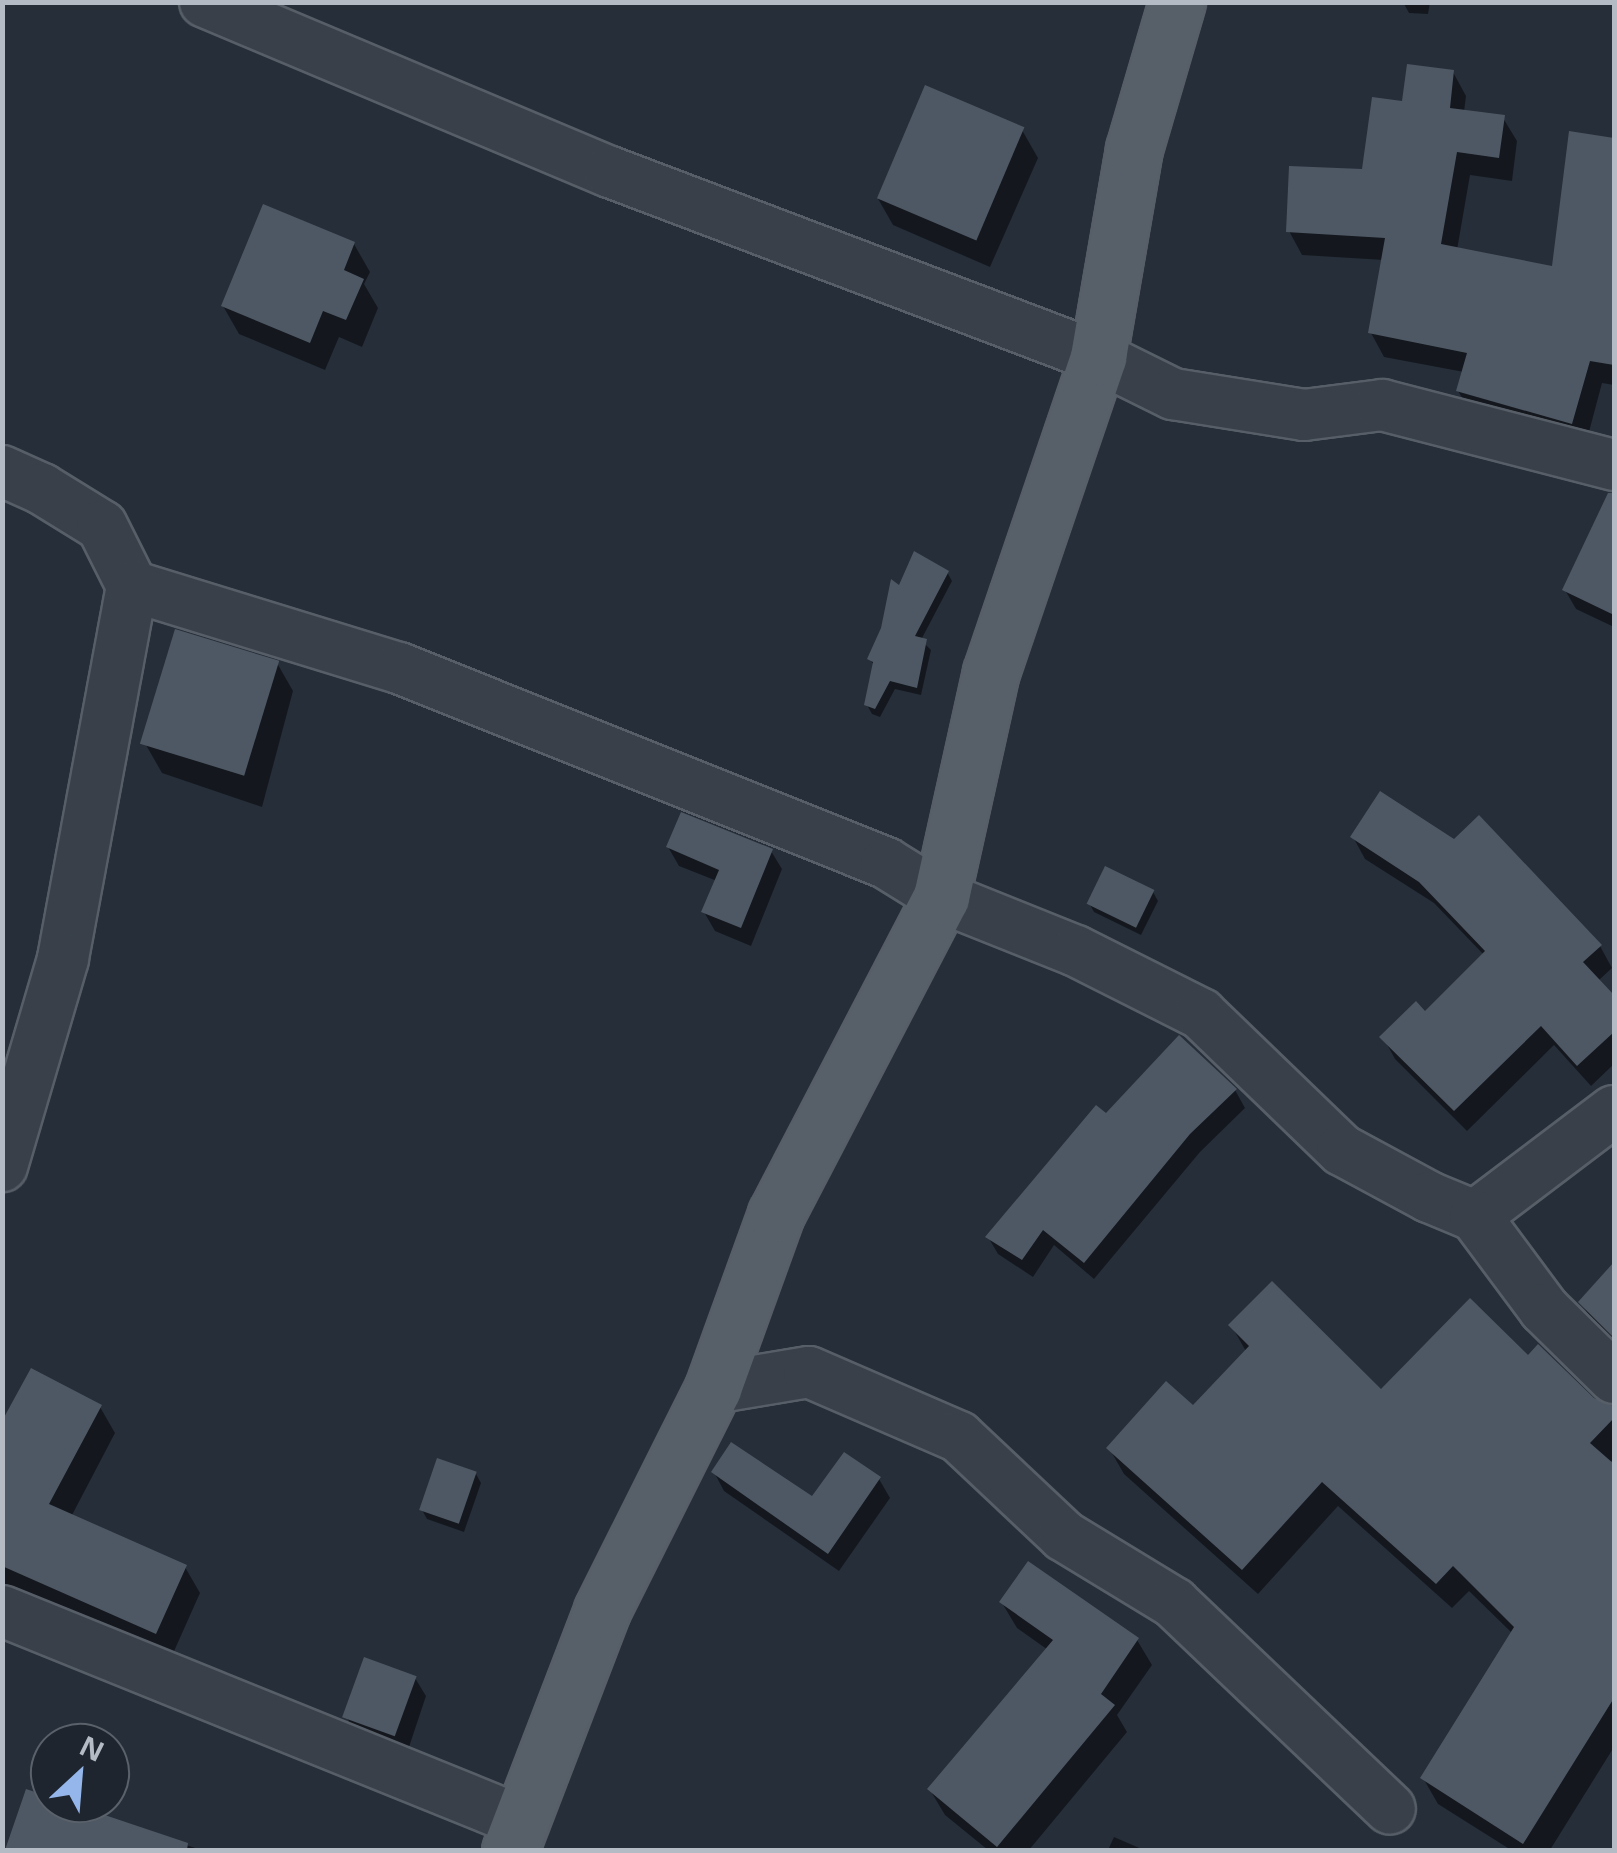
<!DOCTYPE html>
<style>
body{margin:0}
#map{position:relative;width:1617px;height:1853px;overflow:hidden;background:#262e39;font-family:"Open Sans",sans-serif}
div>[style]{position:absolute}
.shadow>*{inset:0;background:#0007}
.building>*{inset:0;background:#4e5864;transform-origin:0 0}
.roads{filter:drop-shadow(2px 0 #575e67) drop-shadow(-2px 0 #575e67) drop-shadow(0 2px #575e67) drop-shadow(0 -2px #575e67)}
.minor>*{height:50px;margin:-25px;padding:0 25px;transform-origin:25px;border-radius:25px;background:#394049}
.major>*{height:55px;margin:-27.5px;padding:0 27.5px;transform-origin:27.5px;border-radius:27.5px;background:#575f69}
span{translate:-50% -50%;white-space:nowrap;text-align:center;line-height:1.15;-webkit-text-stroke:10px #1e252e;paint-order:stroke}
.frame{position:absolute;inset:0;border:5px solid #b4bbc5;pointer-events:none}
.north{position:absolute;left:30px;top:1723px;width:100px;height:100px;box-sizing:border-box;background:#1e252e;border:2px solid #5a616a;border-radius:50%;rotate:26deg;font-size:28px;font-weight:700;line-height:40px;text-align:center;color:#b4bbc5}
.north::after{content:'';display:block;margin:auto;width:35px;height:45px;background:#94b6ea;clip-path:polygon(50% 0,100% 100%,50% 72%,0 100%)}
</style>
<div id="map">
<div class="shadow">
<i style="clip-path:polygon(1403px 2px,1430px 2px,1428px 14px,1409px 13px)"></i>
<i style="clip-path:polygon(1453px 72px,1466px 96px,1464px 112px,1503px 118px,1517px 141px,1512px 181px,1470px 175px,1457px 250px,1554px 268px,1571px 134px,1614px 140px,1614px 385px,1602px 383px,1585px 447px,1472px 414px,1458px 391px,1464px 372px,1384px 357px,1371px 333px,1384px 260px,1302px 255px,1289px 231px,1364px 172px,1404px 104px)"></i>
<i style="clip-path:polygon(1022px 130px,1038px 158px,990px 267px,893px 225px,877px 197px)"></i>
<i style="clip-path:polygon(354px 244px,370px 272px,364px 284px,378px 308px,362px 347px,339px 337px,325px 370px,239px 334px,223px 306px)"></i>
<i style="clip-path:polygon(1598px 520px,1614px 528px,1614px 627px,1576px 609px,1565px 590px)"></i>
<i style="clip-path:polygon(947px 572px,952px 581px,921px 640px,931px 650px,921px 695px,895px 689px,880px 717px,872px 714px,867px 705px,875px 667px,870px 659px,901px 588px)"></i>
<i style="clip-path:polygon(277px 663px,293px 691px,262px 807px,162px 773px,146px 745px)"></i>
<i style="clip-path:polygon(1353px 837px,1600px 946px,1612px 968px,1598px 981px,1614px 998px,1614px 1064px,1591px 1086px,1554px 1045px,1467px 1131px,1395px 1059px,1383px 1037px,1425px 1014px,1484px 955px,1434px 903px,1365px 859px)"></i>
<i style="clip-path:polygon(668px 847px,771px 851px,782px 869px,751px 946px,715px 931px,704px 912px,717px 881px,679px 866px)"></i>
<i style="clip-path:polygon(1153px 892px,1158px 901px,1141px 935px,1094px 912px,1089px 903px)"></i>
<i style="clip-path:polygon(1235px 1090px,1245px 1108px,1200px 1152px,1094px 1279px,1054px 1245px,1033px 1277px,998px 1254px,988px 1237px,1106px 1116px)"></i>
<i style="clip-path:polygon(1611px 1269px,1614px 1272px,1614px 1347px,1597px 1330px,1581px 1302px)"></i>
<i style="clip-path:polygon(1231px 1325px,1381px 1392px,1528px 1359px,1593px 1401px,1607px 1409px,1614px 1407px,1614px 1458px,1610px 1463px,1614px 1468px,1614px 1747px,1550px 1850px,1511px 1850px,1438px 1804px,1423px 1778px,1513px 1634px,1469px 1591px,1452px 1608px,1338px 1506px,1258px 1594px,1124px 1474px,1109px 1448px,1193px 1409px,1247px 1353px)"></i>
<i style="clip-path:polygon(100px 1407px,115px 1433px,71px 1517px,185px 1567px,200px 1593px,171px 1658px,2px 1584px,2px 1437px)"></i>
<i style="clip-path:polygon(714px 1472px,813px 1500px,879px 1479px,890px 1498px,839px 1571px,724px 1491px)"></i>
<i style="clip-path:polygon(476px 1474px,481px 1483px,464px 1532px,427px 1519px,422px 1510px)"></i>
<i style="clip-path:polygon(1002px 1603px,1137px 1640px,1152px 1665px,1117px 1715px,1127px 1732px,1029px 1850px,988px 1850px,945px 1815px,930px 1790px,1048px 1650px,1017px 1628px)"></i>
<i style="clip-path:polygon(415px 1678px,426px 1696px,406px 1756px,358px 1737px,347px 1718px)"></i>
<i style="clip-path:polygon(28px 1792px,50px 1803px,202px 1850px,8px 1850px)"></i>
<i style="clip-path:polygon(1114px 1837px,1144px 1850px,1108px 1850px)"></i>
</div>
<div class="building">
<i style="clip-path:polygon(1407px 64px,1454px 70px,1450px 108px,1505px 115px,1499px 158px,1457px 152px,1441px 244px,1552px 266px,1569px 131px,1614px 138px,1614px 365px,1590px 361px,1572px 424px,1456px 391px,1467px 353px,1368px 333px,1385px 238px,1286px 232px,1289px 166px,1362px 169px,1372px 97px,1402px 101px)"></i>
<i style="left:925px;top:85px;width:108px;height:123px;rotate:23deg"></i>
<i style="clip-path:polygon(263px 204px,355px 242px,344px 270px,364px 279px,346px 320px,323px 311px,310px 343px,221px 306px)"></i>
<i style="clip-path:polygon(1608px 493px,1614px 493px,1614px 615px,1562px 590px)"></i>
<i style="clip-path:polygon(914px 551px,949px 571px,915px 636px,927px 639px,917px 688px,890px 681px,875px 709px,864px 705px,873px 662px,867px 659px,881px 628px,891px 579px,899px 585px)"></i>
<i style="left:175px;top:629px;width:109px;height:120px;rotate:17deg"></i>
<i style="clip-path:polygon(1380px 791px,1454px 839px,1479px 815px,1602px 945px,1583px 962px,1614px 995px,1614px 1032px,1577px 1066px,1541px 1026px,1454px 1111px,1379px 1037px,1416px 1001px,1425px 1011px,1485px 951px,1419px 882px,1350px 837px)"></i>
<i style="clip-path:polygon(681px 812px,773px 849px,741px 928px,701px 912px,719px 870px,666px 847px)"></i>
<i style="left:1105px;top:866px;width:55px;height:42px;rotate:26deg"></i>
<i style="clip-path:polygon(1179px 1035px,1237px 1089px,1190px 1134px,1084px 1263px,1043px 1230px,1022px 1260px,985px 1237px,1096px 1105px,1106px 1113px)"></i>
<i style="clip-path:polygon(1614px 1262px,1614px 1338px,1578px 1302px)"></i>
<i style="clip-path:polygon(1272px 1281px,1381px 1389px,1470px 1298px,1528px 1355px,1538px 1344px,1594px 1398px,1614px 1406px,1614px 1418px,1590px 1443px,1614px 1464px,1614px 1698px,1523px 1844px,1420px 1778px,1514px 1627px,1453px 1566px,1436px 1584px,1322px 1482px,1242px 1570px,1106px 1448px,1166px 1381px,1193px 1405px,1249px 1346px,1228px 1325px)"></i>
<i style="clip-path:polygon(31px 1368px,102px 1405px,49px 1504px,187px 1565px,156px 1634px,2px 1566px,2px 1421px)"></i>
<i style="clip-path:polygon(731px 1442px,812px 1496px,844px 1452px,881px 1477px,828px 1554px,711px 1472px)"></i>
<i style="left:437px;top:1458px;width:42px;height:55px;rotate:19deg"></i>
<i style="clip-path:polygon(1028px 1561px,1139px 1638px,1101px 1694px,1115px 1705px,997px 1847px,927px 1789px,1053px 1640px,999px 1602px)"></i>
<i style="left:364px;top:1657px;width:56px;height:64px;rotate:20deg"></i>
<i style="clip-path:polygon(26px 1789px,50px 1797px,50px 1803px,69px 1803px,188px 1843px,187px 1850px,5px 1850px)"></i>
</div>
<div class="roads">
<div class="minor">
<i style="left:205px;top:2px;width:439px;rotate:22.8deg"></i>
<i style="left:610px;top:172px;width:522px;rotate:20.76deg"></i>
<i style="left:1098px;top:357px;width:84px;rotate:26.3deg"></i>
<i style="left:1173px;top:394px;width:133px;rotate:9.1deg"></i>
<i style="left:1304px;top:415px;width:79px;rotate:-7.3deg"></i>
<i style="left:1382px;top:405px;width:240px;rotate:14.5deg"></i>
<i style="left:2px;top:471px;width:44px;rotate:24.2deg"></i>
<i style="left:42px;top:489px;width:70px;rotate:31.7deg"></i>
<i style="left:102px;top:526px;width:67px;rotate:63.4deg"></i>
<i style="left:132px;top:586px;width:379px;rotate:100.5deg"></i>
<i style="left:63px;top:959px;width:216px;rotate:106.4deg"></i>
<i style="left:132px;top:586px;width:279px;rotate:17.1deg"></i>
<i style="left:399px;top:668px;width:525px;rotate:21.82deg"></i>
<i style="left:886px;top:863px;width:65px;rotate:31.7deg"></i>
<i style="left:941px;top:897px;width:145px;rotate:21.8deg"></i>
<i style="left:1076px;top:951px;width:140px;rotate:26.7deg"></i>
<i style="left:1201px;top:1014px;width:196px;rotate:44deg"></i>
<i style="left:1342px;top:1150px;width:99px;rotate:28.4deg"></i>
<i style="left:1429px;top:1197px;width:50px;rotate:22.4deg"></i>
<i style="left:1475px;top:1216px;width:174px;rotate:-37.1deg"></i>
<i style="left:1475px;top:1216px;width:116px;rotate:53.4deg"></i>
<i style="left:1544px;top:1309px;width:98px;rotate:44.6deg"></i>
<i style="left:713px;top:1388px;width:97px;rotate:-9.5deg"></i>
<i style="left:809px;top:1372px;width:163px;rotate:23.4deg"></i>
<i style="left:959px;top:1437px;width:144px;rotate:43.3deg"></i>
<i style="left:1064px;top:1536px;width:129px;rotate:31.3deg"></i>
<i style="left:1174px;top:1603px;width:298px;rotate:43.6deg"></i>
<i style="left:2px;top:1611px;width:560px;rotate:22.03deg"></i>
</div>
<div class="major">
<i style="left:510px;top:1850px;width:257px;rotate:-69deg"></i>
<i style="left:602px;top:1610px;width:248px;rotate:-63.4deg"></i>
<i style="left:713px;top:1388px;width:185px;rotate:-70.1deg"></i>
<i style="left:776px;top:1214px;width:357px;rotate:-62.5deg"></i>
<i style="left:941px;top:897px;width:230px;rotate:-77.5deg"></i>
<i style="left:991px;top:672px;width:333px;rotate:-71.2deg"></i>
<i style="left:1098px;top:357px;width:211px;rotate:-80.2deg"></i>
<i style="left:1134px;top:149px;width:153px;rotate:-73.7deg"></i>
</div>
</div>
<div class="frame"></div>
<div class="north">N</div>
</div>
